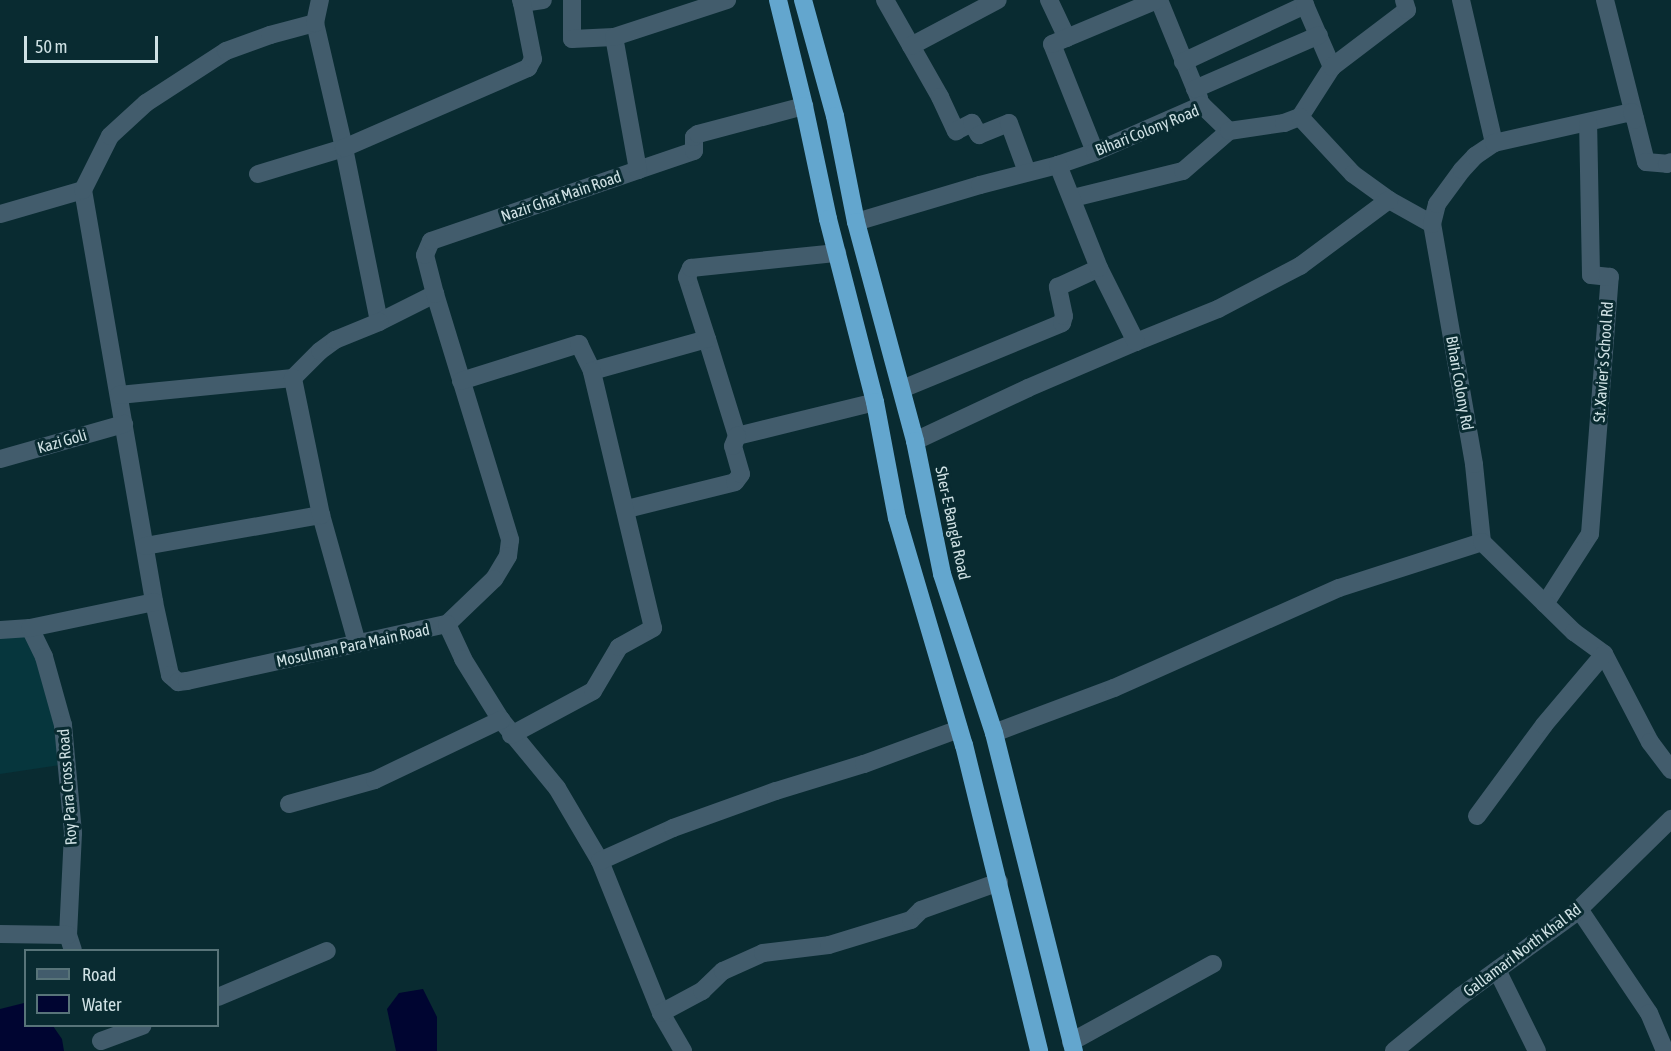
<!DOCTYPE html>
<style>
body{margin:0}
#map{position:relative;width:1671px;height:1051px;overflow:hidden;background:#092b31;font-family:"Asap Condensed",sans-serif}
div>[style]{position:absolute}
.built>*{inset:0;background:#06363d}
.water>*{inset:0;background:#000531}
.minor>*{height:18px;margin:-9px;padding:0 9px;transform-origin:9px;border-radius:9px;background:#425c6c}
.highway>*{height:18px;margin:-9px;padding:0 9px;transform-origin:9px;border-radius:9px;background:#63a6ce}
span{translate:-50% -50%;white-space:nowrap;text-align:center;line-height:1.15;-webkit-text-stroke:6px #092b31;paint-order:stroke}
.street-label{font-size:16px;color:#cfe1e4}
.legend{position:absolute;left:24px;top:949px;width:195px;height:78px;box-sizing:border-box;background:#092b31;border:2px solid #587479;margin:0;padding:8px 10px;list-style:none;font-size:18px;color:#cfe1e4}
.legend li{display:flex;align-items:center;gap:12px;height:30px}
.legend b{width:30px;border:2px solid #587479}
.scale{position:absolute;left:24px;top:36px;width:134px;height:27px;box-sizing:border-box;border:3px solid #cfe1e4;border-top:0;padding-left:8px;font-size:18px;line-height:21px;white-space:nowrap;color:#cfe1e4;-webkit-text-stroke:4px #092b31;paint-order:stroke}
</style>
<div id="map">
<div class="built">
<i style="clip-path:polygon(29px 635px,54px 714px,60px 765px,0 774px,0 637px)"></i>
</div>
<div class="water">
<i style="clip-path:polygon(423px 989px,437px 1017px,437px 1051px,396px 1051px,387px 1009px,399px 993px)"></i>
<i style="clip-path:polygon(24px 1003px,26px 1026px,53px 1026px,62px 1039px,64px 1051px,0 1051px,0 1009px)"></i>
</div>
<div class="minor">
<i style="left:521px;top:0;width:3px;rotate:72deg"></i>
<i style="left:522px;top:3px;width:21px;rotate:-8deg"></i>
<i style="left:572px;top:0;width:39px;rotate:90deg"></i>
<i style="left:572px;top:39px;width:42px;rotate:-2.7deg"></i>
<i style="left:885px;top:0;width:112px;rotate:60.4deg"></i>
<i style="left:940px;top:97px;width:38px;rotate:65deg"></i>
<i style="left:956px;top:131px;width:18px;rotate:-27deg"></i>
<i style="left:972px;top:123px;width:14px;rotate:60deg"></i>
<i style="left:979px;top:135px;width:32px;rotate:-22deg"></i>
<i style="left:1009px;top:123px;width:52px;rotate:69.8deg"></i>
<i style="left:1049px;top:0;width:42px;rotate:64.7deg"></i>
<i style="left:1159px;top:0;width:106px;rotate:67.8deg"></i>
<i style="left:1461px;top:0;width:147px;rotate:77deg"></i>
<i style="left:1605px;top:0;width:167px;rotate:75.8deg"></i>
<i style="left:1646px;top:162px;width:21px;rotate:5deg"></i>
<i style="left:1667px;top:164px;width:4px;rotate:-27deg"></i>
<i style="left:315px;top:23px;width:128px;rotate:76.9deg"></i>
<i style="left:344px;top:148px;width:177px;rotate:78.6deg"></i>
<i style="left:379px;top:322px;width:63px;rotate:-26.6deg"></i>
<i style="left:435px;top:294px;width:257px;rotate:73deg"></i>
<i style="left:510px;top:540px;width:16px;rotate:97deg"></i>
<i style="left:508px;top:556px;width:27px;rotate:121deg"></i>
<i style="left:494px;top:579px;width:65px;rotate:136.2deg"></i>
<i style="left:911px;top:46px;width:98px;rotate:-27.9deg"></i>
<i style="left:1183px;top:62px;width:135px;rotate:-25deg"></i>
<i style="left:1305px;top:5px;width:68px;rotate:66.5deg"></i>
<i style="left:1195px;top:89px;width:135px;rotate:-23.5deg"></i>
<i style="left:1300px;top:117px;width:59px;rotate:-57.4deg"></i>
<i style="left:1332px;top:67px;width:94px;rotate:-37.2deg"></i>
<i style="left:1407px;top:10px;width:10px;rotate:-107deg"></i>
<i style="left:1095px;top:152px;width:116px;rotate:-111.7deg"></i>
<i style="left:1052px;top:44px;width:114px;rotate:-22.7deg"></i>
<i style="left:638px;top:170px;width:59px;rotate:-18.7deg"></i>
<i style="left:694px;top:151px;width:14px;rotate:-90deg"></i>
<i style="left:694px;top:137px;width:5px;rotate:-37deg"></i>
<i style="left:698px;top:134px;width:110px;rotate:-14.8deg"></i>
<i style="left:258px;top:174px;width:90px;rotate:-16.8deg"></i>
<i style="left:344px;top:148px;width:201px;rotate:-23.5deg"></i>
<i style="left:528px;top:68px;width:10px;rotate:-61deg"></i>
<i style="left:533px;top:59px;width:57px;rotate:-101.1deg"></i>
<i style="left:83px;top:190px;width:418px;rotate:80.2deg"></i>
<i style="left:154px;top:602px;width:75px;rotate:77.6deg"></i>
<i style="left:170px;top:675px;width:11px;rotate:41deg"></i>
<i style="left:178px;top:682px;width:9px;rotate:-6deg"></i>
<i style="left:187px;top:681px;width:266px;rotate:-12.4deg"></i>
<i style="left:447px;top:624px;width:38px;rotate:65deg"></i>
<i style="left:463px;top:659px;width:72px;rotate:58.1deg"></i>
<i style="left:501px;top:720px;width:88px;rotate:50.5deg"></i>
<i style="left:557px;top:788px;width:85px;rotate:59.5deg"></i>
<i style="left:600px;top:861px;width:164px;rotate:68.1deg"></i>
<i style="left:661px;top:1013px;width:44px;rotate:59.9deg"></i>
<i style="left:1073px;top:198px;width:113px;rotate:-13.8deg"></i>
<i style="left:1183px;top:171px;width:61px;rotate:-41deg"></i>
<i style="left:0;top:214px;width:86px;rotate:-16.1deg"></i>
<i style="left:83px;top:190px;width:60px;rotate:-63.4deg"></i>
<i style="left:110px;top:136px;width:49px;rotate:-42.5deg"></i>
<i style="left:146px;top:103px;width:95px;rotate:-33deg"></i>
<i style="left:226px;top:51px;width:47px;rotate:-20deg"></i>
<i style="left:270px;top:35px;width:47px;rotate:-14.9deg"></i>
<i style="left:315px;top:23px;width:24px;rotate:-78deg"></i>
<i style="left:856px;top:222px;width:129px;rotate:-16.6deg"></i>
<i style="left:980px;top:185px;width:81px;rotate:-14.4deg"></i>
<i style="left:1058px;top:165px;width:39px;rotate:-19deg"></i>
<i style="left:1095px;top:152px;width:117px;rotate:-23.7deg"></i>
<i style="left:1202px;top:105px;width:37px;rotate:44deg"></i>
<i style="left:1229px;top:131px;width:56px;rotate:-8.3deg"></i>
<i style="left:1284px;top:123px;width:17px;rotate:-21deg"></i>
<i style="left:1300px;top:117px;width:78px;rotate:47.1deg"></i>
<i style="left:1353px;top:174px;width:44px;rotate:35.8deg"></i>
<i style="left:1389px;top:200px;width:49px;rotate:29.2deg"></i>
<i style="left:435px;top:294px;width:40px;rotate:-104.4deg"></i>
<i style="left:425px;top:255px;width:15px;rotate:-67deg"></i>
<i style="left:431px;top:241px;width:219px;rotate:-18.9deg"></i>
<i style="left:638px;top:170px;width:135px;rotate:-100.2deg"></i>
<i style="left:614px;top:37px;width:119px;rotate:-18.1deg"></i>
<i style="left:707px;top:339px;width:102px;rotate:72.8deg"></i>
<i style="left:737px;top:436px;width:142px;rotate:-13.8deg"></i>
<i style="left:1136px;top:342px;width:88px;rotate:-21.9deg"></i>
<i style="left:1218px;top:309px;width:93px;rotate:-27.7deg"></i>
<i style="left:1300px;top:266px;width:111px;rotate:-36.6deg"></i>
<i style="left:461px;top:381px;width:124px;rotate:-17.4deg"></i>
<i style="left:579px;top:344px;width:30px;rotate:64deg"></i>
<i style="left:592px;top:371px;width:119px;rotate:-15.5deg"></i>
<i style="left:707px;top:339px;width:65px;rotate:-107.9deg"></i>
<i style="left:687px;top:277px;width:10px;rotate:-66deg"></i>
<i style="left:691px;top:268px;width:147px;rotate:-5.9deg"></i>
<i style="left:902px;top:389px;width:173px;rotate:-22.4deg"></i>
<i style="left:1062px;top:323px;width:7px;rotate:-74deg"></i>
<i style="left:1064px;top:316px;width:30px;rotate:-102deg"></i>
<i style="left:1058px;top:287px;width:45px;rotate:-24.9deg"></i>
<i style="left:119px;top:395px;width:175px;rotate:-5.6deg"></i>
<i style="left:293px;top:378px;width:38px;rotate:-45deg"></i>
<i style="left:320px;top:351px;width:19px;rotate:-36deg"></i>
<i style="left:335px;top:340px;width:48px;rotate:-22.2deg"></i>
<i style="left:915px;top:441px;width:125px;rotate:-25.1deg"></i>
<i style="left:1028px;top:388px;width:117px;rotate:-23.1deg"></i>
<i style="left:1136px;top:342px;width:83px;rotate:-116.6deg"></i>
<i style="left:1099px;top:268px;width:111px;rotate:-111.7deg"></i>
<i style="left:0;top:459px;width:129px;rotate:-15.8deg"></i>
<i style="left:627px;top:509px;width:111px;rotate:-14deg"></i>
<i style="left:735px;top:482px;width:10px;rotate:-53deg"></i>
<i style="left:741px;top:474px;width:29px;rotate:-106deg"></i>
<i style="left:733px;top:446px;width:11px;rotate:-68deg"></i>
<i style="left:321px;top:515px;width:133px;rotate:74.3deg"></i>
<i style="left:1482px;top:542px;width:78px;rotate:-95.9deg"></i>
<i style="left:1474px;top:464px;width:244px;rotate:-99.9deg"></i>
<i style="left:1432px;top:224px;width:21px;rotate:-76deg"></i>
<i style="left:1437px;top:204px;width:42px;rotate:-53.7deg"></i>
<i style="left:1462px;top:170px;width:19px;rotate:-47deg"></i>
<i style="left:1475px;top:156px;width:23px;rotate:-34deg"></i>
<i style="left:1494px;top:143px;width:141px;rotate:-12.7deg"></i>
<i style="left:1632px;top:112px;width:8px;rotate:67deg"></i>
<i style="left:145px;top:546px;width:179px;rotate:-10deg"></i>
<i style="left:321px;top:515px;width:140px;rotate:-101.6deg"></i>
<i style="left:1545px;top:604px;width:83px;rotate:-57.3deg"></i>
<i style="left:1590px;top:534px;width:258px;rotate:-85.6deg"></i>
<i style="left:1610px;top:277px;width:19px;rotate:-174deg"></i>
<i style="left:1591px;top:275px;width:152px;rotate:-91.1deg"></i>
<i style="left:30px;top:628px;width:32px;rotate:64deg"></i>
<i style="left:44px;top:657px;width:71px;rotate:74.4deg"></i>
<i style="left:63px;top:725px;width:108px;rotate:84.7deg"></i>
<i style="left:73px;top:833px;width:102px;rotate:92.8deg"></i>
<i style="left:68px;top:935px;width:16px;rotate:72deg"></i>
<i style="left:0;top:630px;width:30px;rotate:-4deg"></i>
<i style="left:30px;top:628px;width:127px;rotate:-11.8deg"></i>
<i style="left:994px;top:733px;width:128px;rotate:-20.6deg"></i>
<i style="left:1114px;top:688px;width:246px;rotate:-24deg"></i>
<i style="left:1339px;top:588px;width:150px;rotate:-17.8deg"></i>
<i style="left:1482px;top:542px;width:129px;rotate:44.4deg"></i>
<i style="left:1574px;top:632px;width:37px;rotate:36deg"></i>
<i style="left:1604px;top:654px;width:99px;rotate:62.4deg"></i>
<i style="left:1650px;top:742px;width:35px;rotate:53deg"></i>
<i style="left:511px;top:735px;width:93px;rotate:-28.2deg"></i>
<i style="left:593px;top:691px;width:51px;rotate:-59.4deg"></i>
<i style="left:619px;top:647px;width:39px;rotate:-29deg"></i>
<i style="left:653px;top:628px;width:264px;rotate:-103.4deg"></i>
<i style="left:289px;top:804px;width:89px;rotate:-15.6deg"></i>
<i style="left:375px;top:780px;width:140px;rotate:-25.5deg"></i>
<i style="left:1477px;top:816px;width:113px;rotate:-53.6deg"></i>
<i style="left:1544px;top:725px;width:93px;rotate:-49.8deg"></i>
<i style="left:600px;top:861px;width:80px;rotate:-24.3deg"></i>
<i style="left:673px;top:828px;width:109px;rotate:-19.8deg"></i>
<i style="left:776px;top:791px;width:92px;rotate:-17.1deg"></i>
<i style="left:864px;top:764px;width:101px;rotate:-20.2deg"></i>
<i style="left:1579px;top:909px;width:125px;rotate:56.1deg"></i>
<i style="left:1649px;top:1013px;width:41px;rotate:67.2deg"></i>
<i style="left:0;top:934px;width:68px;rotate:0.8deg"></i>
<i style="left:1497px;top:970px;width:90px;rotate:63.7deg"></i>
<i style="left:218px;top:997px;width:118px;rotate:-22.9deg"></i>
<i style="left:661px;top:1013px;width:47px;rotate:-28.2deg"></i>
<i style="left:702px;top:991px;width:29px;rotate:-44deg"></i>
<i style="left:723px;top:971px;width:44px;rotate:-24.2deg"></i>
<i style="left:763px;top:953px;width:66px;rotate:-6.9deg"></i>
<i style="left:829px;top:945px;width:86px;rotate:-17deg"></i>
<i style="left:911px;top:920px;width:14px;rotate:-45deg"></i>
<i style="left:921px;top:910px;width:83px;rotate:-19.7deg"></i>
<i style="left:101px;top:1041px;width:44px;rotate:-20.1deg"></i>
<i style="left:1071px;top:1042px;width:162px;rotate:-28.8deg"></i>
<i style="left:1394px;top:1051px;width:87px;rotate:-39.4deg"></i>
<i style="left:1461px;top:996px;width:140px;rotate:-36deg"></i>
<i style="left:1574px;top:914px;width:136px;rotate:-44.4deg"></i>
</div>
<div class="highway">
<i style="left:778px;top:0;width:109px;rotate:76.2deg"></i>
<i style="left:804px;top:106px;width:116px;rotate:78deg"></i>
<i style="left:828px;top:219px;width:189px;rotate:75.6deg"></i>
<i style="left:875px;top:402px;width:118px;rotate:79.3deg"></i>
<i style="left:897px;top:518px;width:237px;rotate:73.6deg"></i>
<i style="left:964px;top:745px;width:315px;rotate:76.2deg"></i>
<i style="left:803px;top:0;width:120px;rotate:74.6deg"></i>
<i style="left:835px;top:116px;width:108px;rotate:78.8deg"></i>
<i style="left:856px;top:222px;width:227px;rotate:74.9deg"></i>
<i style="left:915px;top:441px;width:136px;rotate:78.5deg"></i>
<i style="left:942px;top:574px;width:167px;rotate:71.9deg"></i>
<i style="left:994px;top:733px;width:328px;rotate:75.9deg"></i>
</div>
<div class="street-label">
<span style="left:1147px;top:130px;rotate:-22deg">Bihari Colony Road</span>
<span style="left:561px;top:196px;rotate:-19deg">Nazir Ghat Main Road</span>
<span style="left:1603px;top:362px;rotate:-86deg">St. Xavier's School Rd</span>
<span style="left:1460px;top:383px;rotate:80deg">Bihari Colony Rd</span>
<span style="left:62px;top:441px;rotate:-16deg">Kazi Goli</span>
<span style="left:953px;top:523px;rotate:78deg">Sher-E-Bangla Road</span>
<span style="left:353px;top:645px;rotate:-12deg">Mosulman Para Main Road</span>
<span style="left:67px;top:787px;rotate:-94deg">Roy Para Cross Road</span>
<span style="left:1522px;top:950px;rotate:-37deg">Gallamari North Khal Rd</span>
</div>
<ul class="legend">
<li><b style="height:8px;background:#425c6c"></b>Road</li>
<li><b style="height:16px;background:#000531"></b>Water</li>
</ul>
<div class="scale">50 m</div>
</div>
